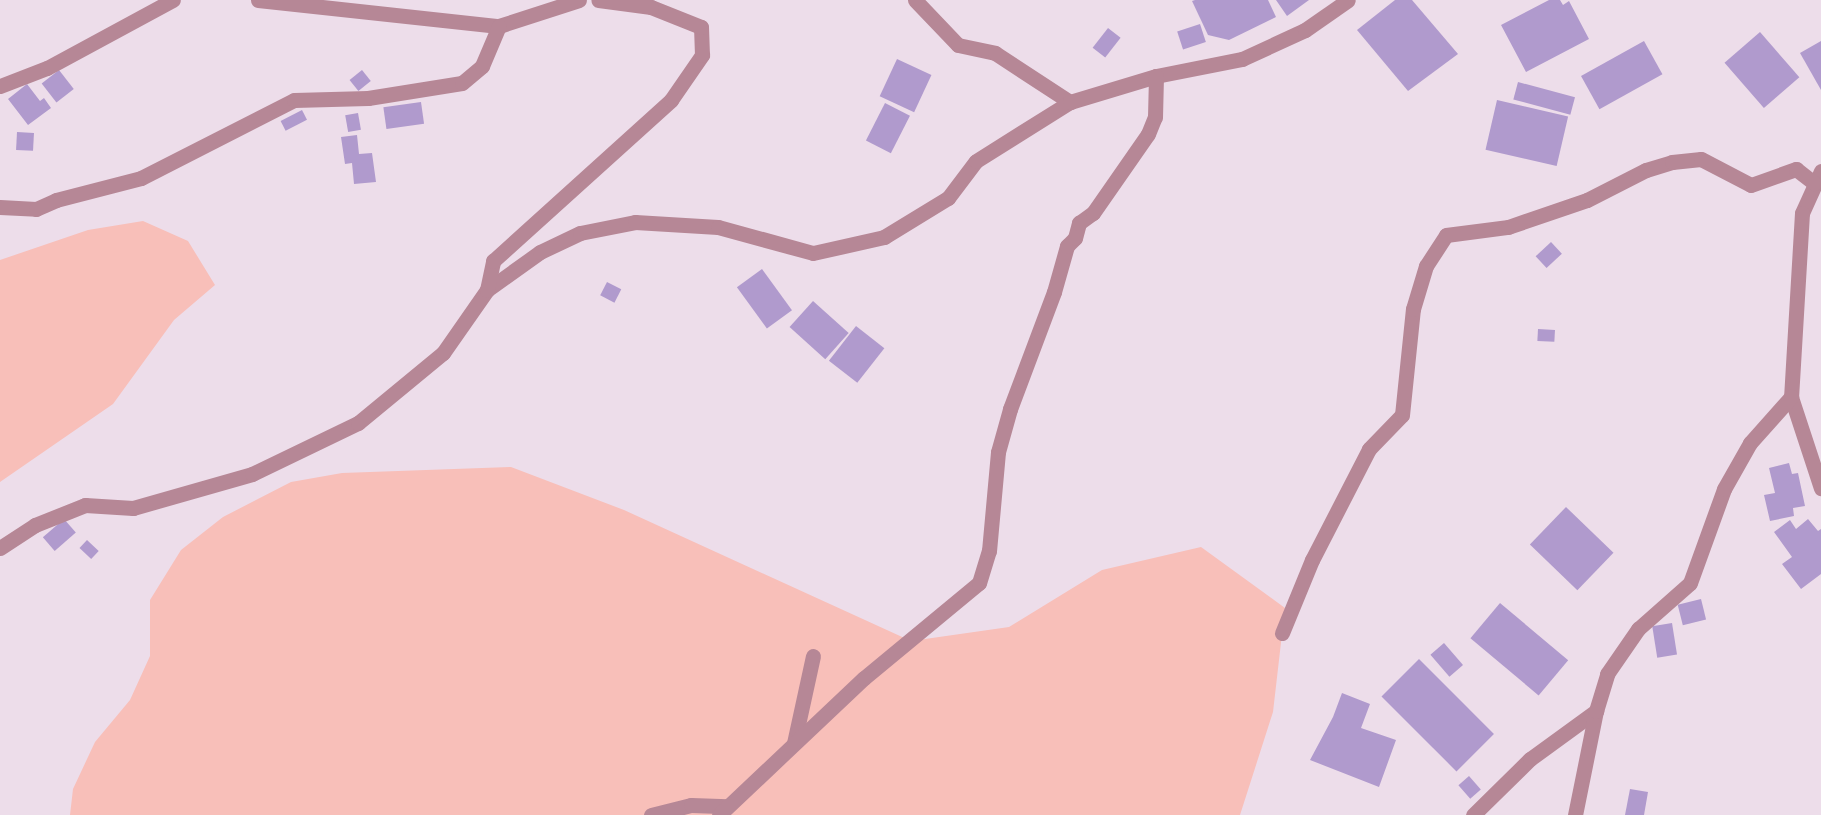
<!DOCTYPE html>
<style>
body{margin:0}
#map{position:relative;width:1821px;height:815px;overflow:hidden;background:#edddea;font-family:"DejaVu Sans",sans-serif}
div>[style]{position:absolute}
.green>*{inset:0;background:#f8bfb9}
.building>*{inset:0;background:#b09acd;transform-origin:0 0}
.minor>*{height:15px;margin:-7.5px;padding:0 7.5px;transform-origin:7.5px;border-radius:7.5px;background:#b68796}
span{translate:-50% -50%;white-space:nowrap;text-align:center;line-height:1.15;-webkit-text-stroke:4.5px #faebf7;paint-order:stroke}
</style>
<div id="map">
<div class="green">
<i style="clip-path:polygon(143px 221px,188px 241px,215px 285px,174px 320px,113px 404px,0 482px,0 260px,88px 230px)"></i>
<i style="clip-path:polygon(511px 467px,624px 510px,911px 641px,1009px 627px,1102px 570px,1201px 547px,1285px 608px,1273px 712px,1240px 815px,70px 815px,73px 789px,95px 742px,130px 700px,150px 656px,150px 600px,181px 550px,223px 517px,291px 482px,342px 473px)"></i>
</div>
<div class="building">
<i style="clip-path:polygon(1195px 0,1268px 0,1276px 17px,1229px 40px,1208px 35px,1192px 1px)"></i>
<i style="clip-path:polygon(1276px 0,1309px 0,1287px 16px)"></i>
<i style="clip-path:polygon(1395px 0,1412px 0,1458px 54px,1408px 91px,1357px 30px)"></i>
<i style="clip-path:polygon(1549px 0,1560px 0,1563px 5px,1569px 1px,1589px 39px,1526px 72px,1501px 25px)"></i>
<i style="left:1200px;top:24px;width:19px;height:24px;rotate:72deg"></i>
<i style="left:1108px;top:28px;width:16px;height:25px;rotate:38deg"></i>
<i style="left:1760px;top:32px;width:60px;height:47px;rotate:49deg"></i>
<i style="left:1644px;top:41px;width:38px;height:72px;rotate:61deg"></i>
<i style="clip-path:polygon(1821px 41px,1821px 90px,1800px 53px)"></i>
<i style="left:897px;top:59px;width:38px;height:41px;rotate:25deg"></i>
<i style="left:59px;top:70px;width:24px;height:22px;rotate:52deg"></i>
<i style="left:362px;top:70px;width:14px;height:16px;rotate:51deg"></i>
<i style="left:1518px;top:82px;width:59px;height:18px;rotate:15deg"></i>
<i style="clip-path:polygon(27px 84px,40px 101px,44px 98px,51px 108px,28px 125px,8px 99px)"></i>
<i style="left:1497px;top:100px;width:73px;height:51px;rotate:13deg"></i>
<i style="left:421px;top:102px;width:22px;height:38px;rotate:82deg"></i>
<i style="left:885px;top:103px;width:28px;height:42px;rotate:27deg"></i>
<i style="left:302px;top:110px;width:11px;height:24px;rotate:63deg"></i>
<i style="left:358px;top:113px;width:17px;height:13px;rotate:80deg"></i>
<i style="left:17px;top:132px;width:17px;height:18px;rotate:3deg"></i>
<i style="clip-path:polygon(357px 135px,359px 154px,372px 153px,376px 182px,354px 184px,352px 163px,345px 164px,341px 137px)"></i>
<i style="left:1551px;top:242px;width:16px;height:21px;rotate:47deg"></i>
<i style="left:762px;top:269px;width:51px;height:31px;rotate:54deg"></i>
<i style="left:607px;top:282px;width:16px;height:15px;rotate:27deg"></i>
<i style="left:813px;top:301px;width:48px;height:35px;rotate:42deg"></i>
<i style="left:856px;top:326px;width:36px;height:44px;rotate:38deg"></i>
<i style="left:1538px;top:329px;width:17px;height:12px;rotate:3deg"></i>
<i style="clip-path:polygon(1789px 463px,1792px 474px,1798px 473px,1805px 506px,1793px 508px,1794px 516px,1770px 521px,1764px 495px,1775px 493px,1769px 468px)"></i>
<i style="left:1566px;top:507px;width:66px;height:52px;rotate:44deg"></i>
<i style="left:64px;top:519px;width:18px;height:28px;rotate:49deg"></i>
<i style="clip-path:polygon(1808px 519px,1818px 531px,1821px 529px,1821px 574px,1801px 589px,1782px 564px,1792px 557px,1774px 532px,1790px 520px,1796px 529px)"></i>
<i style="left:87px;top:540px;width:16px;height:11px;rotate:43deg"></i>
<i style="left:1701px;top:599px;width:21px;height:24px;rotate:76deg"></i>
<i style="left:1500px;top:603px;width:89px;height:46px;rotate:40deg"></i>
<i style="left:1672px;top:623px;width:32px;height:20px;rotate:81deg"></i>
<i style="left:1444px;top:643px;width:29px;height:18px;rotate:49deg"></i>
<i style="left:1419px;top:659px;width:106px;height:53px;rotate:45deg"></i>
<i style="clip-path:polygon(1342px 693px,1370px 704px,1361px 728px,1396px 740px,1379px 787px,1310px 760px,1333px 717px)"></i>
<i style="left:1469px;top:776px;width:18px;height:14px;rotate:49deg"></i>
<i style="clip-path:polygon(1630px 789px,1648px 792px,1644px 815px,1625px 815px)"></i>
</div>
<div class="minor">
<i style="left:258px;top:0;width:242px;rotate:6.2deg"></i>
<i style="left:499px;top:26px;width:84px;rotate:-18deg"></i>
<i style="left:915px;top:0;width:62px;rotate:46.3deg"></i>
<i style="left:958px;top:45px;width:38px;rotate:12deg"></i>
<i style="left:995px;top:53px;width:90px;rotate:33.2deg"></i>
<i style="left:0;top:86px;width:50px;rotate:-21deg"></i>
<i style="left:47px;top:68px;width:143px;rotate:-28.4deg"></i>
<i style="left:1821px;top:171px;width:46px;rotate:114.3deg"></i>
<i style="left:1802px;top:213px;width:184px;rotate:93.4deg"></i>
<i style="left:1791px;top:397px;width:96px;rotate:71.8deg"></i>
<i style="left:0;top:207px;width:36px;rotate:3deg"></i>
<i style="left:36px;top:209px;width:22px;rotate:-24deg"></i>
<i style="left:56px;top:200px;width:88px;rotate:-14.5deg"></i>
<i style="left:141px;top:178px;width:172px;rotate:-27deg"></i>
<i style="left:294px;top:100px;width:74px;rotate:-1.5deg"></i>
<i style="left:368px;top:98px;width:95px;rotate:-9.1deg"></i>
<i style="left:462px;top:83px;width:26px;rotate:-40deg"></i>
<i style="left:482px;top:66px;width:43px;rotate:-67deg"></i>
<i style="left:487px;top:290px;width:65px;rotate:-35.6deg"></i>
<i style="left:540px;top:252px;width:44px;rotate:-25.4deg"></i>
<i style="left:580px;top:233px;width:56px;rotate:-11.3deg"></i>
<i style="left:635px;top:222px;width:83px;rotate:3.4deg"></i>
<i style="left:718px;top:227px;width:98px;rotate:15.3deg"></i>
<i style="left:813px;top:253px;width:73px;rotate:-12.7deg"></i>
<i style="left:884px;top:237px;width:75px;rotate:-31.4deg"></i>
<i style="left:948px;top:198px;width:46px;rotate:-52.9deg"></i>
<i style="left:976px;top:161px;width:111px;rotate:-32.1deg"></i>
<i style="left:1070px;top:102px;width:90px;rotate:-16.8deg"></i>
<i style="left:1156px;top:76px;width:88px;rotate:-11.2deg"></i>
<i style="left:1242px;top:59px;width:69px;rotate:-24.7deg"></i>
<i style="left:1305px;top:30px;width:52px;rotate:-34.9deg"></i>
<i style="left:0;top:548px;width:42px;rotate:-33.3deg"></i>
<i style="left:35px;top:525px;width:54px;rotate:-21.8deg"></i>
<i style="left:85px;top:505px;width:48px;rotate:3.6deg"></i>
<i style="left:133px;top:508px;width:124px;rotate:-15.9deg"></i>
<i style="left:252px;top:474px;width:118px;rotate:-25.7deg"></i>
<i style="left:358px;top:423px;width:110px;rotate:-39.5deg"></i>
<i style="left:443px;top:353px;width:77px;rotate:-55.1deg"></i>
<i style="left:487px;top:290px;width:30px;rotate:-78deg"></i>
<i style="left:493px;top:261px;width:240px;rotate:-42.1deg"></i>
<i style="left:671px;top:100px;width:55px;rotate:-55.4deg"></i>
<i style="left:702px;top:55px;width:28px;rotate:-92deg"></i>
<i style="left:701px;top:27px;width:54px;rotate:-158.2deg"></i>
<i style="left:651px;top:7px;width:53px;rotate:-172.5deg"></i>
<i style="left:1282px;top:633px;width:79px;rotate:-67.7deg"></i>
<i style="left:1312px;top:560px;width:125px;rotate:-62.8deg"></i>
<i style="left:1369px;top:449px;width:47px;rotate:-45.9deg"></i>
<i style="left:1402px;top:415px;width:107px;rotate:-84.1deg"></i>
<i style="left:1413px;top:309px;width:45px;rotate:-73.2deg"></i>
<i style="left:1426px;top:266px;width:37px;rotate:-57deg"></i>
<i style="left:1446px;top:235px;width:63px;rotate:-7.4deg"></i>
<i style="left:1508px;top:227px;width:83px;rotate:-18.9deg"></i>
<i style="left:1587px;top:200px;width:66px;rotate:-27deg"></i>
<i style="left:1646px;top:170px;width:27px;rotate:-17deg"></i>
<i style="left:1672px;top:162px;width:29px;rotate:-6deg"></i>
<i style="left:1701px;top:159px;width:56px;rotate:27.5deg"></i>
<i style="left:1751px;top:185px;width:48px;rotate:-19.6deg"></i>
<i style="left:1796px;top:169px;width:23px;rotate:38deg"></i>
<i style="left:794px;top:743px;width:89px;rotate:-77.7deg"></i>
<i style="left:651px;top:815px;width:41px;rotate:-14deg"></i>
<i style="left:691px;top:805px;width:36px;rotate:2deg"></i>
<i style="left:719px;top:815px;width:199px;rotate:-43.4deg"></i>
<i style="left:864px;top:678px;width:149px;rotate:-39.6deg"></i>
<i style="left:979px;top:583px;width:34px;rotate:-73deg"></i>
<i style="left:989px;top:551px;width:99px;rotate:-84.8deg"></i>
<i style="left:998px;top:452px;width:45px;rotate:-74.4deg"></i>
<i style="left:1010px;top:409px;width:125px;rotate:-69.4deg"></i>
<i style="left:1054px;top:292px;width:48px;rotate:-74.2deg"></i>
<i style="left:1067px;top:246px;width:11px;rotate:-45deg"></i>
<i style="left:1075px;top:238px;width:16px;rotate:-75deg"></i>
<i style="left:1079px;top:223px;width:17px;rotate:-36deg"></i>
<i style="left:1093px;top:213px;width:96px;rotate:-55.2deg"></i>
<i style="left:1148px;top:134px;width:18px;rotate:-68deg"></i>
<i style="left:1155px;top:117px;width:41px;rotate:-88.6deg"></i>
<i style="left:1473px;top:815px;width:80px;rotate:-44.5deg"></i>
<i style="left:1530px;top:759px;width:82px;rotate:-36deg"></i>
<i style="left:1575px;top:815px;width:106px;rotate:-78.6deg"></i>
<i style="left:1596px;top:711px;width:39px;rotate:-73deg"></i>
<i style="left:1607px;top:674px;width:55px;rotate:-55.4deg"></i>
<i style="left:1638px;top:629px;width:69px;rotate:-41.5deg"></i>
<i style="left:1690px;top:583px;width:100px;rotate:-70.1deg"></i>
<i style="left:1724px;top:489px;width:53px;rotate:-60.5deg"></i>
<i style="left:1750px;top:443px;width:62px;rotate:-48.3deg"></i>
</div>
</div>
